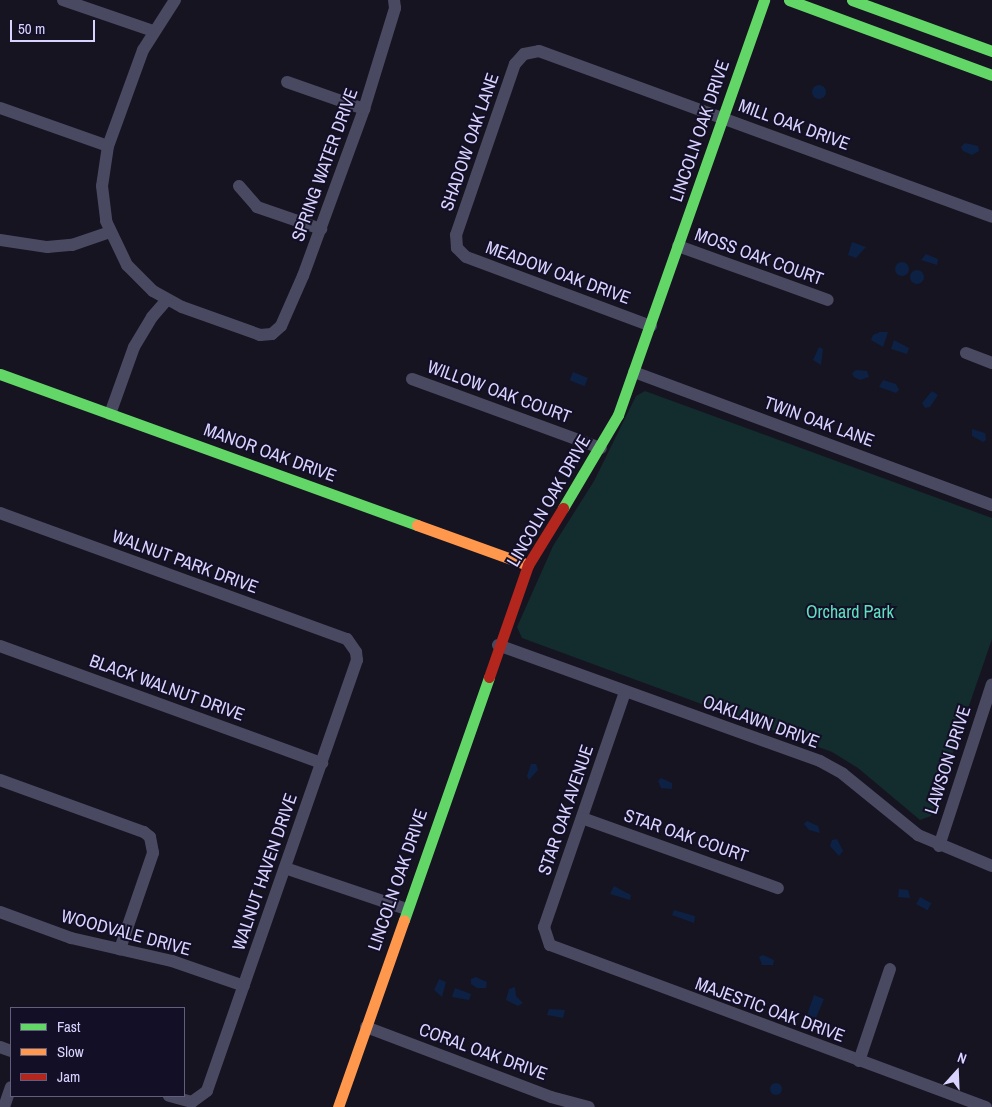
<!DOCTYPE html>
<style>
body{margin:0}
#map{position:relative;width:992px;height:1107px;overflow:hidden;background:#161421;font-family:"Archivo Narrow",sans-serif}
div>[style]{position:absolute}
.green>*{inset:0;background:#132c2d}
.water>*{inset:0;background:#0d2144;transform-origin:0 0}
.round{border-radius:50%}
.street>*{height:12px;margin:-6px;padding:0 6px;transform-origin:6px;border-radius:6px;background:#4a4962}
.fast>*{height:11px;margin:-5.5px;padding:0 5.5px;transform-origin:5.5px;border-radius:5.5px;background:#63d668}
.slow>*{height:11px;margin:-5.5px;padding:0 5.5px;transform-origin:5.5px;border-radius:5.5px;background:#ff974d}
.jam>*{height:11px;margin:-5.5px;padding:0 5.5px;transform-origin:5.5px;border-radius:5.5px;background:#b3261e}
span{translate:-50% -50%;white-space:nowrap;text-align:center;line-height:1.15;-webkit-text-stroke:4px #130f26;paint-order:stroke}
.street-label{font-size:18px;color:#d9d4ff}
.park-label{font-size:18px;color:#5fe0c0}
.legend{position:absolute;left:10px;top:1007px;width:175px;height:90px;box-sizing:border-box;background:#130f26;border:1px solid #625e7d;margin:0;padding:6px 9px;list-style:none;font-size:15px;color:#d9d4ff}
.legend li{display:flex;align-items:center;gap:10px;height:25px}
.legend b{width:25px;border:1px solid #625e7d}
.north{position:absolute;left:932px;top:1047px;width:50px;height:50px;-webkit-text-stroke:4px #130f26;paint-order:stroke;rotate:20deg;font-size:14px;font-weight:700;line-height:20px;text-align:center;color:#d9d4ff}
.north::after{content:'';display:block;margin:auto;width:18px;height:22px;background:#d9d4ff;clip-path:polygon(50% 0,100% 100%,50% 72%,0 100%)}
.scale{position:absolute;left:10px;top:20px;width:85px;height:22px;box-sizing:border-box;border:2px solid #d9d4ff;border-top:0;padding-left:6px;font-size:15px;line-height:18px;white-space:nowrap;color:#d9d4ff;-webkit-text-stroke:4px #130f26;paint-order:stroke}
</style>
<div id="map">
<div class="green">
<i style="clip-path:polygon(645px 391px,992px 518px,992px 639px,931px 816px,920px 820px,858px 768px,832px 752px,522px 638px,517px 627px,553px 546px,594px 481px,636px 396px)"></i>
</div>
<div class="water">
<i class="round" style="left:812px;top:85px;width:14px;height:14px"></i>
<i style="clip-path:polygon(965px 143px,978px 146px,979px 151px,972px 155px,963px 151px,961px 147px)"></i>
<i style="clip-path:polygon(852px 242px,866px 247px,856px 258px,848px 255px)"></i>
<i style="clip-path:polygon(926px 254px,938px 259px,937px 265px,921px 260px)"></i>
<i class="round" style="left:895px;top:262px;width:14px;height:14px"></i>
<i class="round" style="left:910px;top:270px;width:14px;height:14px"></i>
<i style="clip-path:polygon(880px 332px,888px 332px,883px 347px,871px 340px,873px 335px)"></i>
<i style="clip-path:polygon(894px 340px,909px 348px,907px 354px,891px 349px)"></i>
<i style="clip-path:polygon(819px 347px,823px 349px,821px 365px,813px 360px)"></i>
<i style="clip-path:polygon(856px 370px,867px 371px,869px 377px,860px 380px,854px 377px,852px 373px)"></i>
<i style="left:573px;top:372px;width:16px;height:9px;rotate:22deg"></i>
<i style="clip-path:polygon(883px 380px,896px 384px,899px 390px,896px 393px,879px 387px)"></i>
<i style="clip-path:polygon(932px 391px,938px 395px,930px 407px,925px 408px,922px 403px)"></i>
<i style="clip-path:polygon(972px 429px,985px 433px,986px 440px,983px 442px,972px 436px)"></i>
<i style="clip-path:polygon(531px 764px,536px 764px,538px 770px,529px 780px,527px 776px)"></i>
<i style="clip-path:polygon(661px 778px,672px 783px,672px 789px,661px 788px,658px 781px)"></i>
<i style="clip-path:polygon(807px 821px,818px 826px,820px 833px,809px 830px,804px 824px)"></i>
<i style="clip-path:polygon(837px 839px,843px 851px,839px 856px,830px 846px,832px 840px)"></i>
<i style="clip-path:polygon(614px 886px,631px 895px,630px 900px,610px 894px)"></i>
<i style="clip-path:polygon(899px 889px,908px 890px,910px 898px,898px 897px)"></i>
<i style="left:920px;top:897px;width:13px;height:8px;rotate:29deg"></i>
<i style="clip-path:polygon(674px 910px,695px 916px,694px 923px,672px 915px)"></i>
<i style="clip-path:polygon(763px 955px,774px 960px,773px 965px,762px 965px,759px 957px)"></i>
<i style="clip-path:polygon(476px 977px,487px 982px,486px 988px,477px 988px,471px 984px,471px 979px)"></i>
<i style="clip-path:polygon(439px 979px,446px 982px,442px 997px,434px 990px)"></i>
<i style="clip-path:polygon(515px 987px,516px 996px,523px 1003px,518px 1006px,506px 1000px,509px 989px)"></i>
<i style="clip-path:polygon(455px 988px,471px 994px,469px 1000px,452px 997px)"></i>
<i style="clip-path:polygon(814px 995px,824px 999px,816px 1018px,807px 1015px)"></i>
<i style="clip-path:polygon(549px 1009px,565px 1010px,563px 1018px,547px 1015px)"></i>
<i class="round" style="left:770px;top:1083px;width:12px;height:12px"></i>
</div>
<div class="street">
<i style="left:63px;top:0;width:95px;rotate:19deg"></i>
<i style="left:175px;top:0;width:59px;rotate:122.6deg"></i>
<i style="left:143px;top:50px;width:102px;rotate:110deg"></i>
<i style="left:108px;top:146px;width:40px;rotate:98.5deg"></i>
<i style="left:102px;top:186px;width:35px;rotate:83deg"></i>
<i style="left:106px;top:221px;width:49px;rotate:64.5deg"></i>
<i style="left:127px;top:265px;width:37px;rotate:45deg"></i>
<i style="left:153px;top:291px;width:33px;rotate:29deg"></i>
<i style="left:182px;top:307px;width:83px;rotate:19.7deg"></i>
<i style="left:260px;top:335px;width:12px;rotate:-5deg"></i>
<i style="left:272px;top:334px;width:12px;rotate:-42deg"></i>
<i style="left:281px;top:326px;width:55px;rotate:-66.3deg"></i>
<i style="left:303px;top:276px;width:178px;rotate:-69.9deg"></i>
<i style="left:364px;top:109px;width:106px;rotate:-72.9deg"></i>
<i style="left:395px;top:8px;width:8px;rotate:-97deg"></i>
<i style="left:287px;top:82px;width:82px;rotate:19.3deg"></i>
<i style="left:0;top:108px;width:114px;rotate:19.4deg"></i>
<i style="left:239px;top:186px;width:28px;rotate:49deg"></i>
<i style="left:257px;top:207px;width:68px;rotate:19deg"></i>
<i style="left:0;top:240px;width:48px;rotate:8.5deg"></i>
<i style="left:47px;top:247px;width:25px;rotate:-5deg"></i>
<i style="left:72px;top:245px;width:39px;rotate:-19deg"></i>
<i style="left:678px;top:246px;width:159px;rotate:19.8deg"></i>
<i style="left:651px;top:326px;width:197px;rotate:-159.5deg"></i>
<i style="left:466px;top:257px;width:13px;rotate:-135deg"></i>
<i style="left:457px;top:248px;width:13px;rotate:-94deg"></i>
<i style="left:456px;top:235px;width:181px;rotate:-71deg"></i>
<i style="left:515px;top:64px;width:13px;rotate:-48deg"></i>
<i style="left:524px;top:54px;width:15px;rotate:-11deg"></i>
<i style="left:539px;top:51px;width:482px;rotate:20.1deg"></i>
<i style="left:966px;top:353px;width:28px;rotate:21deg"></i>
<i style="left:634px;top:372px;width:382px;rotate:20.4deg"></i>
<i style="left:412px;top:379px;width:201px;rotate:20.1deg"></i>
<i style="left:110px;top:414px;width:71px;rotate:-70.3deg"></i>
<i style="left:134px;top:347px;width:35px;rotate:-59deg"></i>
<i style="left:152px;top:317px;width:23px;rotate:-49deg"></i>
<i style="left:0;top:513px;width:369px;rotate:20deg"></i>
<i style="left:347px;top:639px;width:16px;rotate:55deg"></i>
<i style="left:356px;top:652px;width:8px;rotate:83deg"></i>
<i style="left:357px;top:660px;width:456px;rotate:109.2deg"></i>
<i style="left:207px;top:1091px;width:19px;rotate:144deg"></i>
<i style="left:192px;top:1102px;width:24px;rotate:-165deg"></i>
<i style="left:498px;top:645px;width:342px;rotate:19.8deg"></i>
<i style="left:820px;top:761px;width:26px;rotate:29deg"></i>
<i style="left:843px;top:774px;width:97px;rotate:39.1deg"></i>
<i style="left:918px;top:835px;width:80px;rotate:22.7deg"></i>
<i style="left:0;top:646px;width:343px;rotate:20deg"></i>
<i style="left:625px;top:692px;width:249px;rotate:109deg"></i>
<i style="left:544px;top:927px;width:19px;rotate:72deg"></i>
<i style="left:550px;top:945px;width:465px;rotate:20.4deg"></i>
<i style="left:0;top:780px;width:153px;rotate:19.9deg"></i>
<i style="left:144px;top:832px;width:8px;rotate:40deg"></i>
<i style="left:150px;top:837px;width:16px;rotate:79deg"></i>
<i style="left:153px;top:853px;width:102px;rotate:109deg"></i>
<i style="left:582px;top:818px;width:208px;rotate:19.7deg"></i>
<i style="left:939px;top:846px;width:170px;rotate:-71.9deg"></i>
<i style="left:285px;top:868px;width:128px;rotate:18.7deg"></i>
<i style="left:0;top:912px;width:76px;rotate:20.1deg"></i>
<i style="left:71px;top:938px;width:104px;rotate:12.8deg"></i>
<i style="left:172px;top:961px;width:76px;rotate:19.1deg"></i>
<i style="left:366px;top:1027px;width:198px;rotate:20.7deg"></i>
<i style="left:551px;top:1097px;width:39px;rotate:15deg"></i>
<i style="left:0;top:1047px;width:12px;rotate:20deg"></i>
<i style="left:859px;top:1061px;width:97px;rotate:-71.4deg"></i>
<i style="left:4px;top:1107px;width:21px;rotate:-71deg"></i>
</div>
<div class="fast">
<i style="left:789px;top:0;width:216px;rotate:20.3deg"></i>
<i style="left:852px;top:0;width:149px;rotate:20deg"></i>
<i style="left:0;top:374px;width:443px;rotate:19.9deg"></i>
<i style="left:563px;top:508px;width:108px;rotate:-59.4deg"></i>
<i style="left:618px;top:415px;width:440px;rotate:-70.6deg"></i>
<i style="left:404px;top:920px;width:257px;rotate:-70.7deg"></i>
</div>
<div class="slow">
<i style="left:417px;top:525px;width:118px;rotate:19.8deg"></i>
<i style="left:338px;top:1107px;width:198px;rotate:-70.6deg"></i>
</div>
<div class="jam">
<i style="left:489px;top:677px;width:119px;rotate:-70.8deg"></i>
<i style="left:528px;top:565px;width:67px;rotate:-58.4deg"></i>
</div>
<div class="street-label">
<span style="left:794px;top:125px;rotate:20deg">MILL OAK DRIVE</span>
<span style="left:700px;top:131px;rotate:-71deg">LINCOLN OAK DRIVE</span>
<span style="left:470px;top:142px;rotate:-71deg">SHADOW OAK LANE</span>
<span style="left:325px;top:165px;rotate:-70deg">SPRING WATER DRIVE</span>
<span style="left:759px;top:257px;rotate:20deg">MOSS OAK COURT</span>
<span style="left:558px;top:273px;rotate:20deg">MEADOW OAK DRIVE</span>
<span style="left:499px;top:392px;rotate:20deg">WILLOW OAK COURT</span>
<span style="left:819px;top:422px;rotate:20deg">TWIN OAK LANE</span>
<span style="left:270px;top:453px;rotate:20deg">MANOR OAK DRIVE</span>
<span style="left:549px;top:501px;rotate:-60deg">LINCOLN OAK DRIVE</span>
<span style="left:185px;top:562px;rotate:20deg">WALNUT PARK DRIVE</span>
<span style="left:167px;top:688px;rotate:20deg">BLACK WALNUT DRIVE</span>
<span style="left:761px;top:722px;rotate:20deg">OAKLAWN DRIVE</span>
<span style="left:948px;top:760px;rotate:-72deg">LAWSON DRIVE</span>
<span style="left:566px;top:810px;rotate:-71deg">STAR OAK AVENUE</span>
<span style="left:686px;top:836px;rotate:19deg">STAR OAK COURT</span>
<span style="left:265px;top:872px;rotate:-71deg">WALNUT HAVEN DRIVE</span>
<span style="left:398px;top:880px;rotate:-71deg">LINCOLN OAK DRIVE</span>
<span style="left:126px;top:933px;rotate:15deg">WOODVALE DRIVE</span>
<span style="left:770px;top:1010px;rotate:20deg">MAJESTIC OAK DRIVE</span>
<span style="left:483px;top:1052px;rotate:20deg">CORAL OAK DRIVE</span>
</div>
<div class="park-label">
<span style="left:850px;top:612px">Orchard Park</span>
</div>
<ul class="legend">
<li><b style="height:6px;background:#63d668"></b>Fast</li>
<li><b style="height:6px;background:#ff974d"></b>Slow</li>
<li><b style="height:6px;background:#b3261e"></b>Jam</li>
</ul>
<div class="north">N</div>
<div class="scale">50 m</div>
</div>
